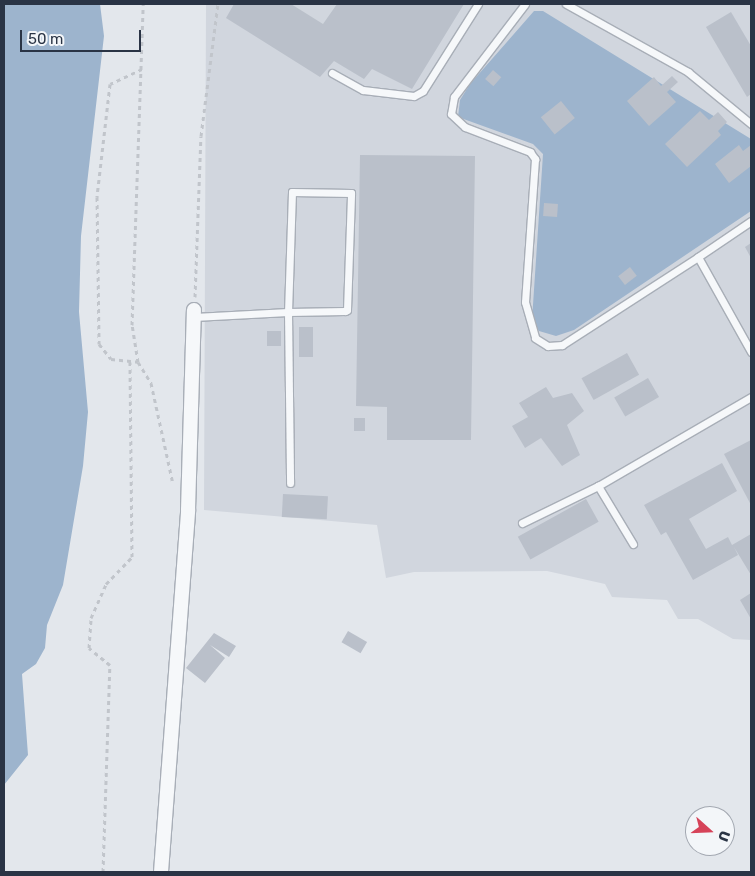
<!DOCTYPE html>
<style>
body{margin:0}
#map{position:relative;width:755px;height:876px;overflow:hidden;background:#e3e7ec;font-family:Rubik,sans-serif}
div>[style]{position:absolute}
.built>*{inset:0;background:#d1d6de}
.water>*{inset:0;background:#9db4cd}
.building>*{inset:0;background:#bac0ca;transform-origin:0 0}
.path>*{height:3px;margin-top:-1.5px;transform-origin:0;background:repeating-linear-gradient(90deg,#c1c5cb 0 4px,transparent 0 8px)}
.roads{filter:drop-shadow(1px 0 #a8aeb7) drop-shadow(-1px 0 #a8aeb7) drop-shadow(0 1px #a8aeb7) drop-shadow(0 -1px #a8aeb7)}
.lane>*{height:7px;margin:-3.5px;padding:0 3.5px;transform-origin:3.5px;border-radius:3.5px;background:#f6f8fa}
.street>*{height:14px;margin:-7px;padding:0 7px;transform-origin:7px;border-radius:7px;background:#f6f8fa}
span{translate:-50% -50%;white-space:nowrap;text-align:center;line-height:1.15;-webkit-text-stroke:4px #f3f6f9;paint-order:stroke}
.frame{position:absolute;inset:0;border:5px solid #2a3445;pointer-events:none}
.north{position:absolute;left:685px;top:806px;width:50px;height:50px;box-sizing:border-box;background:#f3f6f9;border:1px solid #a3a8b1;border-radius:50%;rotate:110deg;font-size:14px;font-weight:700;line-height:20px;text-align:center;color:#2a3445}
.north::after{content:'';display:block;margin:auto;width:18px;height:22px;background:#d64359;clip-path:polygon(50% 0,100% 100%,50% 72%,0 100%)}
.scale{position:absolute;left:20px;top:30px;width:121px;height:22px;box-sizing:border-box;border:2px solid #2a3445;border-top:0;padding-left:6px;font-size:15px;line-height:18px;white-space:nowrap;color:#2a3445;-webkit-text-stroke:4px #f3f6f9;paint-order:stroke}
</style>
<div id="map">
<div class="built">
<i style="clip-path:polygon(206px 4px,751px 4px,751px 640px,733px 639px,698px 619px,678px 619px,667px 600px,612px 597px,605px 584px,547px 571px,414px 572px,386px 578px,377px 525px,204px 510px)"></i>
</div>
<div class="water">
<i style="clip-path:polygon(4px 4px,100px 4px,104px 36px,81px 236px,79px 312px,88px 412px,83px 466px,63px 585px,47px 625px,45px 648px,36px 664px,22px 674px,28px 755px,4px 785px)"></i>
<i style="clip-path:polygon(534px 11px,543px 11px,751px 139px,751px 211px,574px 330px,556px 336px,539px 331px,532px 320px,543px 154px,533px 144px,458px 117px,460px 100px,470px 84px)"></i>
</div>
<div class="building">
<i style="clip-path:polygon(234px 4px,291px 4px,323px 24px,337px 4px,464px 4px,412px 89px,372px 69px,364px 79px,334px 61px,320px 77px,226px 18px)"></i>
<i style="clip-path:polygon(731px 12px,751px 46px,751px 94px,747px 97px,706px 27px)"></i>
<i style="left:493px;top:70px;width:11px;height:12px;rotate:41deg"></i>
<i style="clip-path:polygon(672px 76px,678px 82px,667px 92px,676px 102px,649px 126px,627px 101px,654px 77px,661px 86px)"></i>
<i style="left:561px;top:101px;width:22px;height:26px;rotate:51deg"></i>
<i style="clip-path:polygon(700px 111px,709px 120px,718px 112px,727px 122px,718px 131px,721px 135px,687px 167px,665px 144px)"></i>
<i style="clip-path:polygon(739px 145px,743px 151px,751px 145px,751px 166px,729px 183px,715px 164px)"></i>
<i style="clip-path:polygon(360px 155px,475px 156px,471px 440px,387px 440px,387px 407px,356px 406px)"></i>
<i style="left:544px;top:203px;width:14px;height:13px;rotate:4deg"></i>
<i style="clip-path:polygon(751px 243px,751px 258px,745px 247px)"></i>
<i style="left:630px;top:267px;width:11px;height:15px;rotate:52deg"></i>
<i style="left:299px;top:327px;width:14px;height:30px"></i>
<i style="left:281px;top:331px;width:15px;height:14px;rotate:90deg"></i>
<i style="left:627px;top:353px;width:25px;height:52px;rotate:61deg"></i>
<i style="left:648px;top:378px;width:22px;height:39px;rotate:60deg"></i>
<i style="clip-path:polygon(546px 387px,553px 398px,572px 393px,584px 411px,567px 425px,580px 455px,562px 466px,541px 438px,525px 448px,512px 426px,528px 417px,519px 403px)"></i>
<i style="left:365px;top:418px;width:13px;height:11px;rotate:90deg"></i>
<i style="clip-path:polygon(751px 440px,751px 505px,724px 454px)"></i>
<i style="clip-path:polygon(722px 463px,737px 491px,689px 519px,706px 549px,728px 537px,732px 545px,751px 534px,751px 575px,734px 547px,738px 555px,693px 580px,666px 532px,661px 535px,644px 505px)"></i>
<i style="left:283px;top:494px;width:45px;height:23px;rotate:3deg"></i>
<i style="left:586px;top:499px;width:26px;height:78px;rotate:61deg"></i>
<i style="clip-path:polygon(751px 593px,751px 619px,740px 600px)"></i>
<i style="left:348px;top:631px;width:22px;height:13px;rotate:30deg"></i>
<i style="clip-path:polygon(214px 633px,236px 646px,229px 657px,210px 645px,225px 658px,205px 683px,186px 668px)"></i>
</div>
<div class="path">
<i style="left:142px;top:69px;width:35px;rotate:155deg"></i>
<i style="left:110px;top:84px;width:114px;rotate:96.6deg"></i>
<i style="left:97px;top:197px;width:147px;rotate:89.2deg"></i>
<i style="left:99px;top:344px;width:19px;rotate:51deg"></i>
<i style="left:111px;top:359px;width:27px;rotate:6deg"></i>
<i style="left:138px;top:362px;width:25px;rotate:58deg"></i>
<i style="left:151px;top:383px;width:103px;rotate:77.7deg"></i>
<i style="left:195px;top:297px;width:161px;rotate:-87.9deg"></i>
<i style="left:201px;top:136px;width:133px;rotate:-82.7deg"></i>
<i style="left:138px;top:362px;width:37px;rotate:-99deg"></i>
<i style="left:132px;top:325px;width:321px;rotate:-88deg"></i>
<i style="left:103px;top:872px;width:207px;rotate:-88.1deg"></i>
<i style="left:110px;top:665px;width:27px;rotate:-141deg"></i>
<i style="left:89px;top:648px;width:30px;rotate:-86deg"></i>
<i style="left:91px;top:618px;width:37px;rotate:-66deg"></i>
<i style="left:106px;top:584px;width:37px;rotate:-46deg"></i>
<i style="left:132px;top:557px;width:195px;rotate:-90.6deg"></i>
</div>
<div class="roads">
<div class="lane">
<i style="left:525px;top:4px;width:117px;rotate:127.4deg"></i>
<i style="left:454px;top:97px;width:17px;rotate:100deg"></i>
<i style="left:451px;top:114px;width:19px;rotate:43deg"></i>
<i style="left:465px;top:127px;width:70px;rotate:21deg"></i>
<i style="left:530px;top:152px;width:9px;rotate:54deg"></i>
<i style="left:535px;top:159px;width:143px;rotate:94deg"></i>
<i style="left:525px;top:302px;width:37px;rotate:74deg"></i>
<i style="left:535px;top:338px;width:15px;rotate:32deg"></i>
<i style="left:548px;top:346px;width:14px;rotate:-4deg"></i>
<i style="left:562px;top:345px;width:162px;rotate:-32.9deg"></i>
<i style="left:566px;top:4px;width:140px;rotate:29.1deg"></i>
<i style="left:688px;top:72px;width:82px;rotate:39.5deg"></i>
<i style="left:332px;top:73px;width:35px;rotate:29deg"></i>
<i style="left:363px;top:90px;width:51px;rotate:6.7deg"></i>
<i style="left:414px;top:96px;width:10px;rotate:-29deg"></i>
<i style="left:423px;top:91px;width:103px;rotate:-57.7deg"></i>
<i style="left:751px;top:221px;width:64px;rotate:145.8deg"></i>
<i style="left:698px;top:257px;width:109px;rotate:60.8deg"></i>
<i style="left:194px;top:317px;width:94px;rotate:-3deg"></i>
<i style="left:288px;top:312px;width:57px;rotate:-1deg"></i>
<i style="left:345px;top:311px;width:2px;rotate:-27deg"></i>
<i style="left:347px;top:310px;width:117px;rotate:-88deg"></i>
<i style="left:351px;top:193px;width:59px;rotate:-179deg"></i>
<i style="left:292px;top:192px;width:120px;rotate:91.9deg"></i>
<i style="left:288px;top:312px;width:171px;rotate:89.3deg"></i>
<i style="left:522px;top:523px;width:85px;rotate:-26deg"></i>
<i style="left:633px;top:544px;width:68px;rotate:-121.1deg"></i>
<i style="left:598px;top:486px;width:177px;rotate:-30.2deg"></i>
</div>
<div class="street">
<i style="left:161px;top:872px;width:363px;rotate:-85.7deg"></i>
<i style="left:188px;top:510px;width:200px;rotate:-88.3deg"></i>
</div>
</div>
<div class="frame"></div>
<div class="north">U</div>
<div class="scale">50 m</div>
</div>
